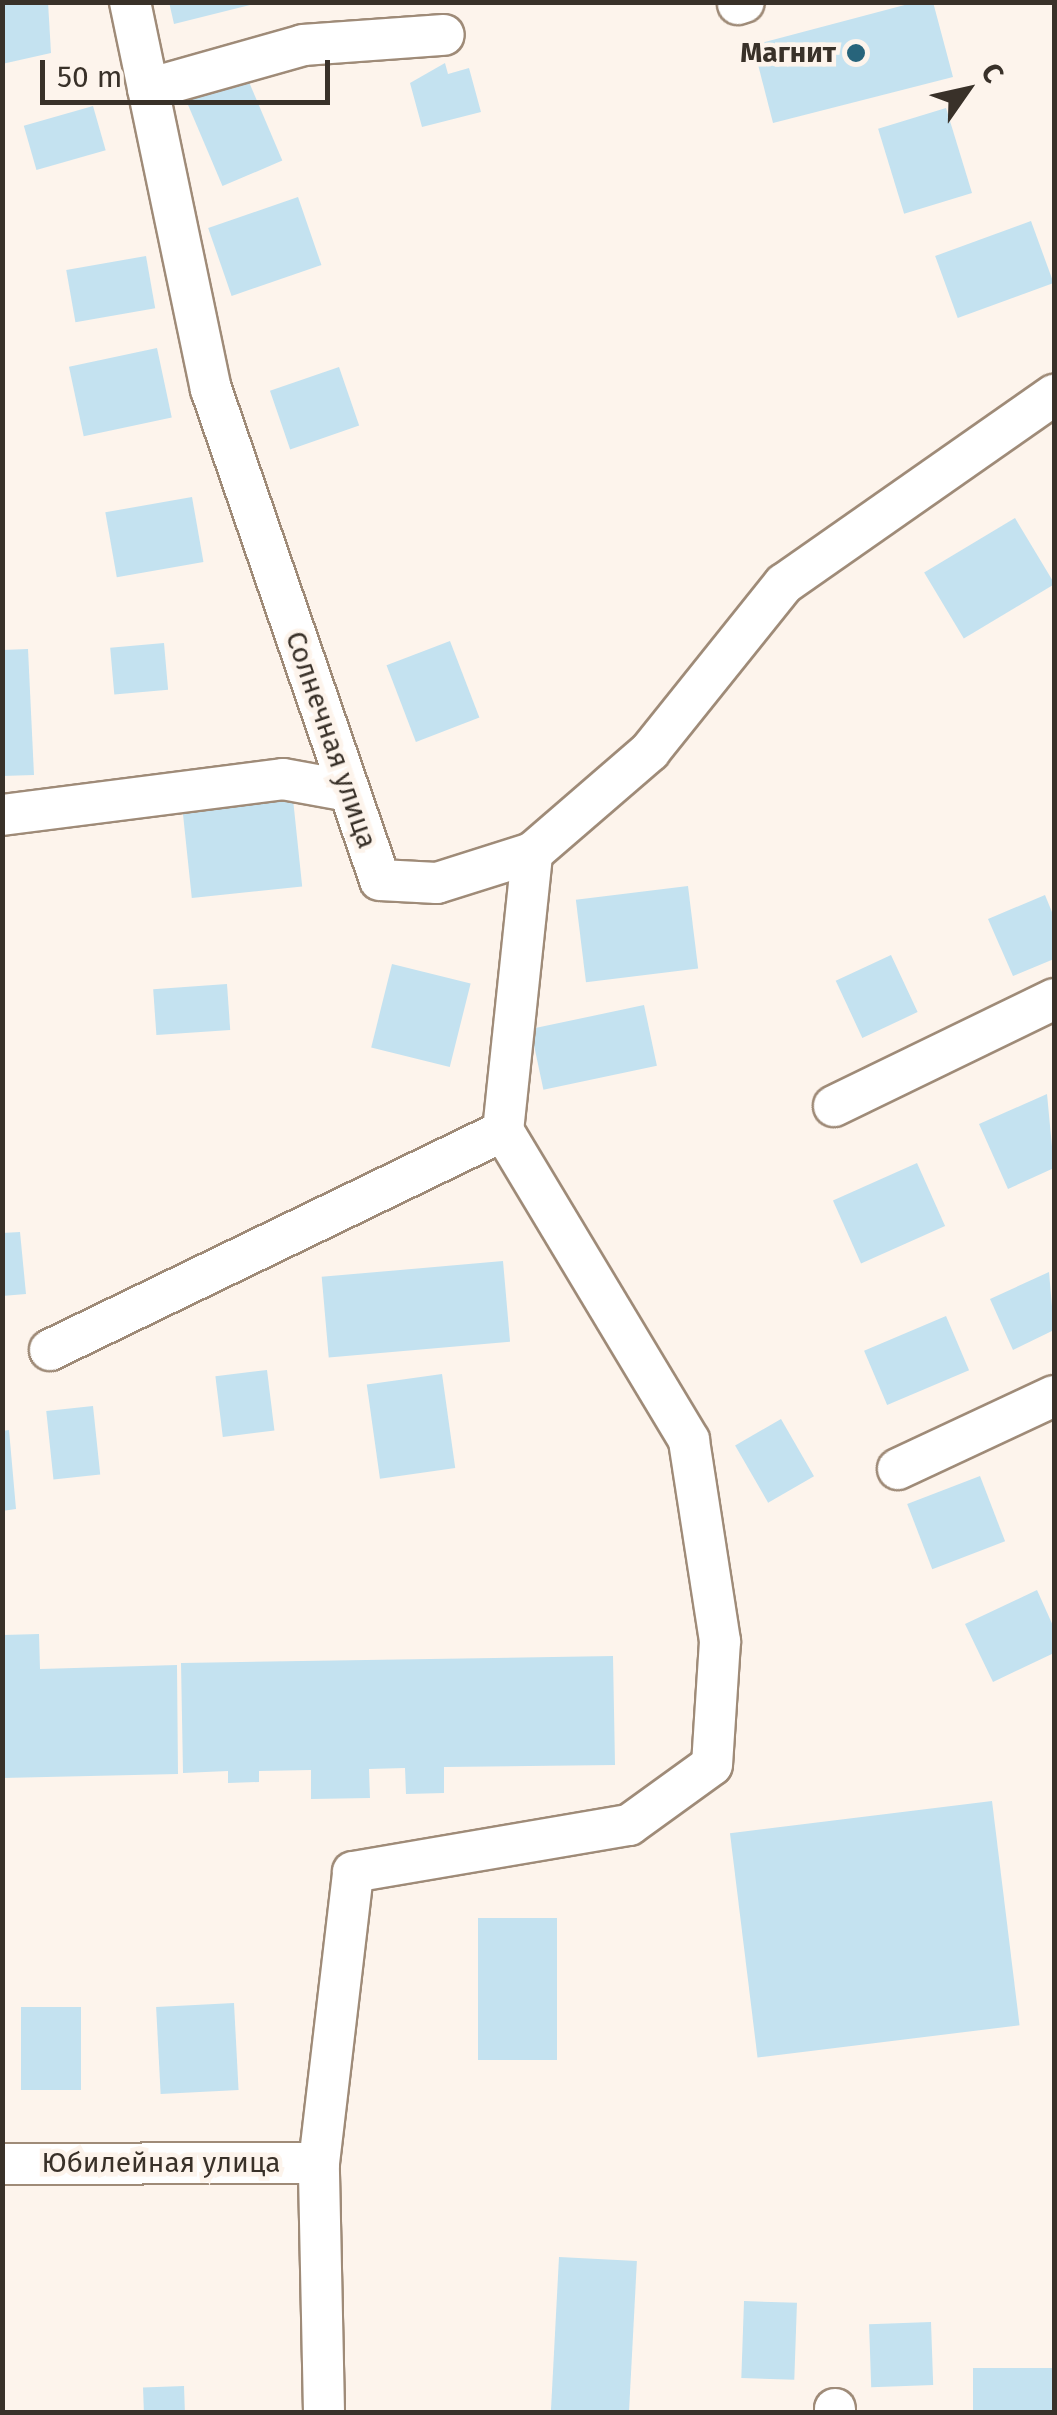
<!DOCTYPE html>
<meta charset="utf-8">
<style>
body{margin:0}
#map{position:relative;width:1057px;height:2415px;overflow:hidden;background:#fdf4ec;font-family:"Fira Sans",sans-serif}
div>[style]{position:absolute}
.building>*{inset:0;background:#c4e2f0;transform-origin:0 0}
.roads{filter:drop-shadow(2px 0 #9f8b78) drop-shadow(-2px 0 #9f8b78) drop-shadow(0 2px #9f8b78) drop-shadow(0 -2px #9f8b78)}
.minor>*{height:40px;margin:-20px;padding:0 20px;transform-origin:20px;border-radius:20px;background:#fff}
.dots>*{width:28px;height:28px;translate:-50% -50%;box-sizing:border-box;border:5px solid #fdf4ec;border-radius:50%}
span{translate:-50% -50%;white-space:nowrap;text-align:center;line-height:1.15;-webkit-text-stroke:9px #fdf4ec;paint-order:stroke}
.poi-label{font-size:28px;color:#393129;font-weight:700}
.right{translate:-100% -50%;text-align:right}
.street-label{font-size:28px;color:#393129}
.frame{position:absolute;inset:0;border:5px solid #393129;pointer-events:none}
.north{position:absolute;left:917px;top:40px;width:100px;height:100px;-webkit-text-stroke:8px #fdf4ec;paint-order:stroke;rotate:56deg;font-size:28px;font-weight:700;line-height:40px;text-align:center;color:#393129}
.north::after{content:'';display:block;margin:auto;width:35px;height:45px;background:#393129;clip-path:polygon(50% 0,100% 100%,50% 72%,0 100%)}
.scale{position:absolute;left:40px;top:60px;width:290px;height:45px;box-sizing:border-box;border:5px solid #393129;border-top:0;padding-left:12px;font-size:30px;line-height:35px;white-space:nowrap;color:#393129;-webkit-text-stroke:8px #fdf4ec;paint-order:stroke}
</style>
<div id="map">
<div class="building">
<i style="clip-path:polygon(2px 2px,48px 2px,51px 53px,2px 64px)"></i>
<i style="clip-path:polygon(169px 2px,253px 2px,254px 4px,174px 24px)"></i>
<i style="clip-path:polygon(916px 2px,933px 2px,953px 77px,773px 123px,753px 45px)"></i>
<i style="clip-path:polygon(445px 63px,448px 74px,469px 68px,481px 112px,422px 127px,410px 83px)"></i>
<i style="left:246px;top:75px;width:93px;height:65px;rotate:67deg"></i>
<i style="left:93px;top:106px;width:46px;height:72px;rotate:74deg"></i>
<i style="left:946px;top:108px;width:89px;height:71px;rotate:73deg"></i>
<i style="left:298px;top:197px;width:72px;height:95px;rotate:71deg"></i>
<i style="left:1031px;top:221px;width:66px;height:102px;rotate:70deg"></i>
<i style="left:146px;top:256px;width:53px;height:81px;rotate:80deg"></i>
<i style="left:157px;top:348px;width:71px;height:90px;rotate:78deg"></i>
<i style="left:339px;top:367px;width:62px;height:73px;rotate:71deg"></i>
<i style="left:192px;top:497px;width:66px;height:88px;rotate:80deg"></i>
<i style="left:1015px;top:518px;width:77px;height:106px;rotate:59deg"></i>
<i style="left:450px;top:641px;width:82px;height:68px;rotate:69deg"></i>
<i style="left:164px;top:643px;width:47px;height:54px;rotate:85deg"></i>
<i style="clip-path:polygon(28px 649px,34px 775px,2px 776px,2px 650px)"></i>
<i style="left:293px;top:799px;width:88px;height:111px;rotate:84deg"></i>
<i style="left:688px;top:886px;width:83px;height:113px;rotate:83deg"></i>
<i style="clip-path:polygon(1045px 895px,1054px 917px,1054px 959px,1013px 976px,988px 919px)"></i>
<i style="left:891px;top:955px;width:63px;height:61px;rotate:65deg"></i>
<i style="left:392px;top:964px;width:81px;height:86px;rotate:14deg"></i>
<i style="left:227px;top:984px;width:46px;height:74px;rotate:86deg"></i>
<i style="left:644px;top:1005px;width:62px;height:116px;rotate:78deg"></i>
<i style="clip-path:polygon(1047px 1094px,1054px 1168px,1008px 1189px,979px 1124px)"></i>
<i style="left:917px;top:1163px;width:69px;height:92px;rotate:66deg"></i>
<i style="clip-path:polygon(20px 1232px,26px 1294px,2px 1296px,2px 1233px)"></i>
<i style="left:503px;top:1261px;width:81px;height:182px;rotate:85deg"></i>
<i style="clip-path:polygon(1049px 1272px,1054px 1330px,1013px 1350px,990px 1299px)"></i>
<i style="left:946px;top:1316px;width:59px;height:89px;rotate:67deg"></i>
<i style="left:267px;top:1370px;width:61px;height:52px;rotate:83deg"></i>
<i style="left:442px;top:1374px;width:95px;height:76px;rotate:82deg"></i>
<i style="left:93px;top:1406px;width:69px;height:47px;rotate:84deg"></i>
<i style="left:781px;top:1419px;width:66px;height:53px;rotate:60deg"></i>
<i style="clip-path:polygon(9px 1430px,16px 1509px,2px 1511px,2px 1431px)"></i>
<i style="left:980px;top:1476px;width:70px;height:78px;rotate:69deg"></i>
<i style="clip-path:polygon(1037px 1590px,1054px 1628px,1054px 1653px,993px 1682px,965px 1624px)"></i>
<i style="clip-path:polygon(39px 1634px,40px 1669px,177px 1665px,178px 1774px,2px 1778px,3px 1635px)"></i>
<i style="clip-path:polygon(613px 1656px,615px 1765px,444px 1767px,444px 1793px,406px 1794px,405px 1768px,369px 1769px,370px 1798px,311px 1799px,311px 1770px,259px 1771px,259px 1782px,228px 1783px,228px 1771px,183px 1773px,181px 1663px)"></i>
<i style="left:992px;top:1801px;width:226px;height:264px;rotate:83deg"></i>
<i style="left:557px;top:1918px;width:142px;height:79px;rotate:90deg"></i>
<i style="left:234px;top:2003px;width:87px;height:78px;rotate:87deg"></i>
<i style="left:21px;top:2007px;width:60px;height:83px"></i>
<i style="left:559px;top:2257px;width:78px;height:155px;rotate:3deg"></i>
<i style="left:744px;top:2301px;width:53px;height:77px;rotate:2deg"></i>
<i style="left:931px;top:2322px;width:63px;height:62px;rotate:88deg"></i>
<i style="left:1054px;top:2368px;width:44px;height:81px;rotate:90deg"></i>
<i style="left:184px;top:2386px;width:26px;height:41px;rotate:88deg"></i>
</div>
<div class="roads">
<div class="minor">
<i style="left:130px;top:2px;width:395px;rotate:78.2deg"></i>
<i style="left:211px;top:389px;width:519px;rotate:71.01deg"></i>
<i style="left:380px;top:880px;width:57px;rotate:3deg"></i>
<i style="left:437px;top:883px;width:100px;rotate:-17.5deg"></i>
<i style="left:532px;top:853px;width:156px;rotate:-40.8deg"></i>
<i style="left:650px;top:751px;width:214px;rotate:-51.3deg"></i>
<i style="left:784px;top:584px;width:330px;rotate:-35deg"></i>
<i style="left:738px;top:4px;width:6px;rotate:-18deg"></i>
<i style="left:148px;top:89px;width:161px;rotate:-15.8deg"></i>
<i style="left:303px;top:45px;width:141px;rotate:-4.1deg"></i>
<i style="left:2px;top:815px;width:283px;rotate:-7.3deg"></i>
<i style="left:283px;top:779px;width:67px;rotate:10.3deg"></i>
<i style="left:834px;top:1106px;width:245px;rotate:-25.9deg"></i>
<i style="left:50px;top:1350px;width:503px;rotate:-25.8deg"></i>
<i style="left:898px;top:1469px;width:172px;rotate:-25.1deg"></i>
<i style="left:2px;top:2164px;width:317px;rotate:-0.2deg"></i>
<i style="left:835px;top:2409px;width:3px;rotate:90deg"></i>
<i style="left:324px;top:2412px;width:249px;rotate:-91.2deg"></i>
<i style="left:319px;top:2163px;width:293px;rotate:-83.3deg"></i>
<i style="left:353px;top:1872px;width:280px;rotate:-9.7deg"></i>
<i style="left:629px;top:1825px;width:102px;rotate:-35.9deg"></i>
<i style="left:712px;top:1765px;width:124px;rotate:-86.3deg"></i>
<i style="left:720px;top:1641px;width:203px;rotate:-98.8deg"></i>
<i style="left:689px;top:1440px;width:361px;rotate:-121deg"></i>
<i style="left:503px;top:1131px;width:280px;rotate:-84deg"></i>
</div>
</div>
<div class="dots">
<i style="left:856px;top:53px;background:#27647b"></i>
</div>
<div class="poi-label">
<span class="right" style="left:836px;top:53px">Магнит</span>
</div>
<div class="street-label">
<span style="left:331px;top:740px;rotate:71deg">Солнечная улица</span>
<span style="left:161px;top:2163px">Юбилейная улица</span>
</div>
<div class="frame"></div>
<div class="north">С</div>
<div class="scale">50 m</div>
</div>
